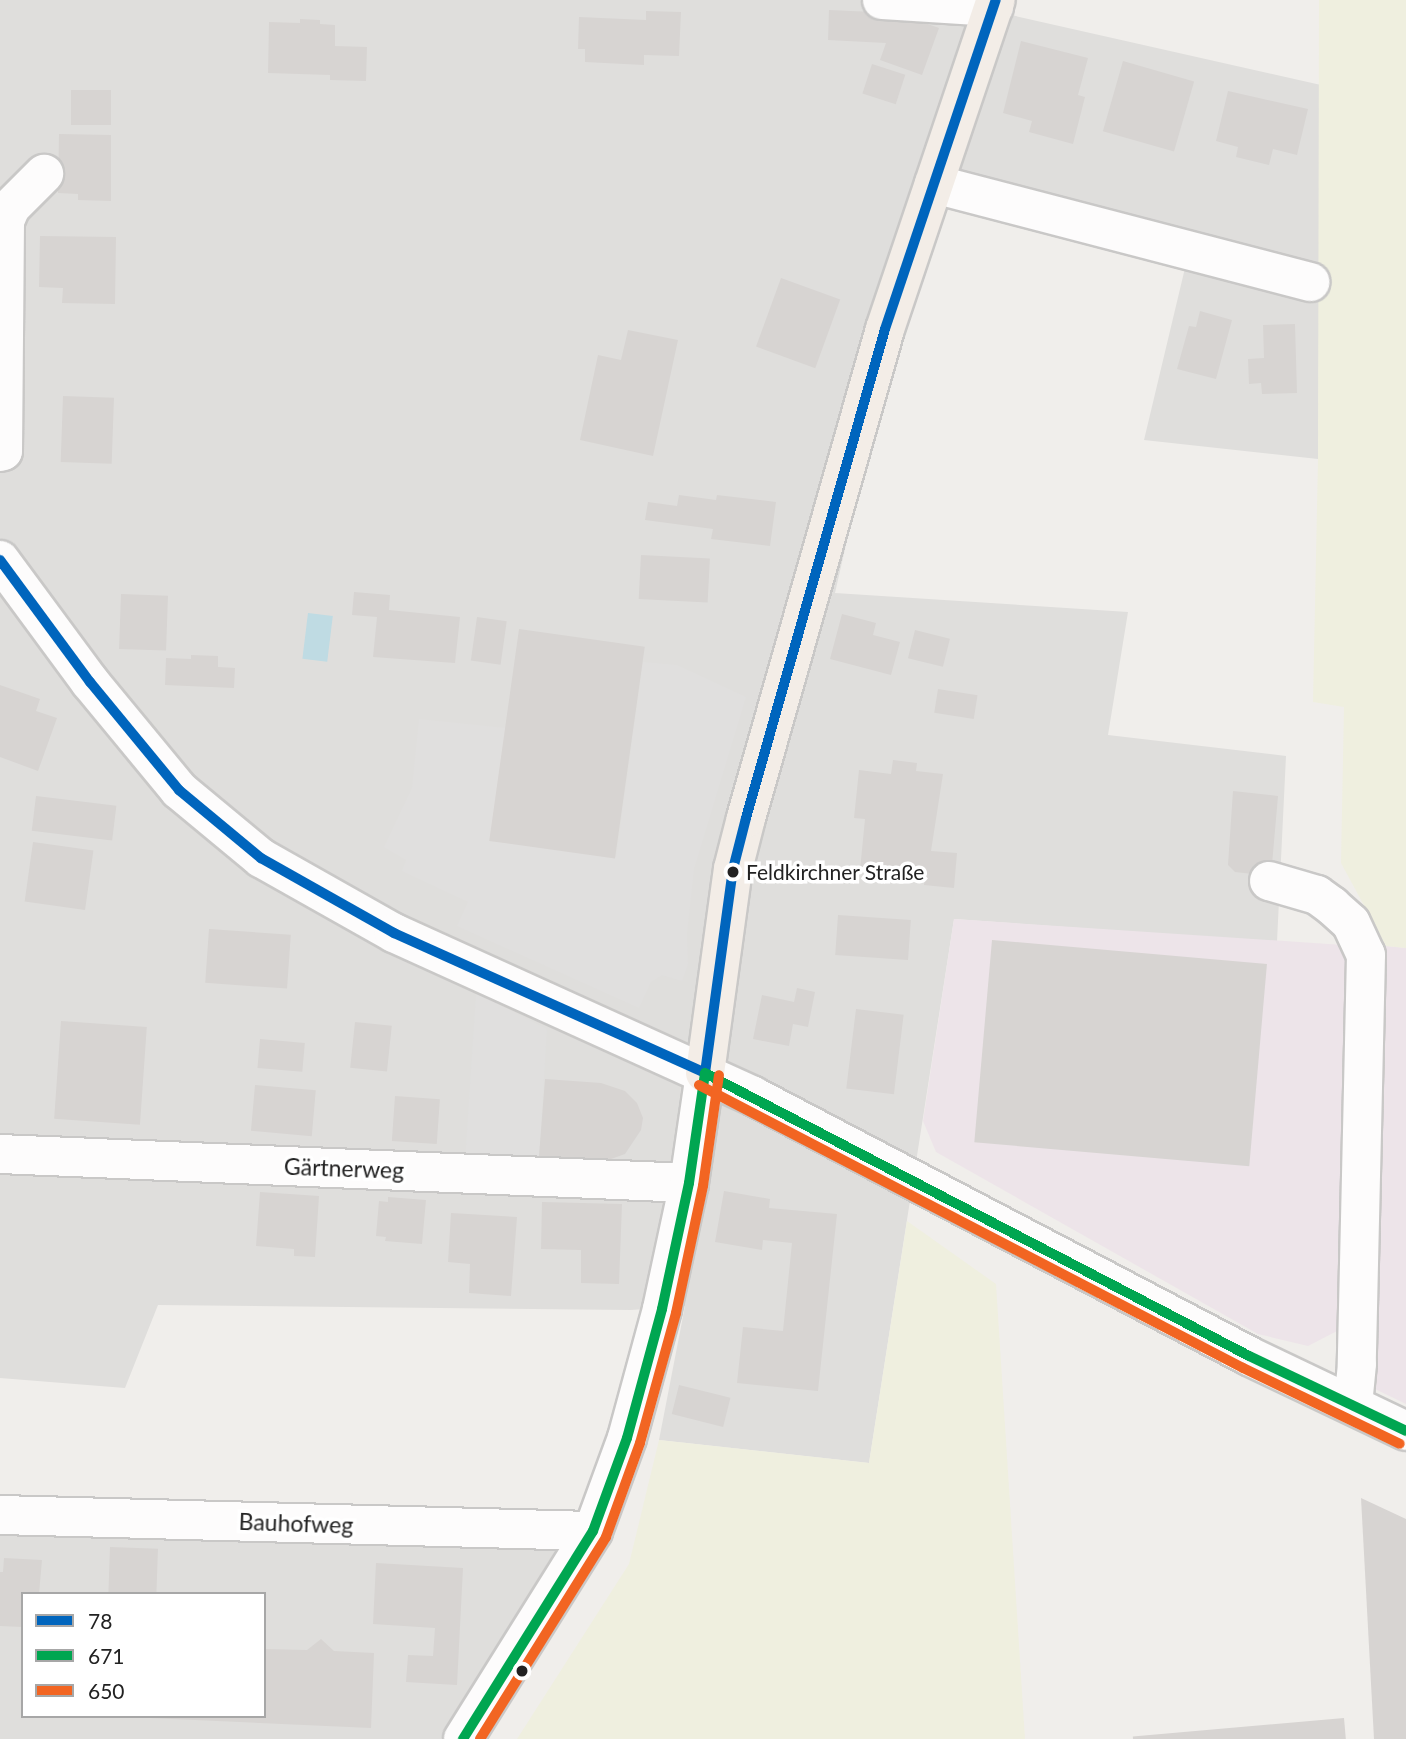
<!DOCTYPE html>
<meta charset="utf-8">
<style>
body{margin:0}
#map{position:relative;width:1406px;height:1739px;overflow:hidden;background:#f0eeeb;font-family:Lato,sans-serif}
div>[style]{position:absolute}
.residential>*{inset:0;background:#dfdedc}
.industrial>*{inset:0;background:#ede4e9}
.farmland>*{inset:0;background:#efefdf}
.parking>*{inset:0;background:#e0dfde}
.water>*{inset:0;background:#bfdbe3;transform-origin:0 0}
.building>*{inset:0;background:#d7d4d2;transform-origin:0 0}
.roads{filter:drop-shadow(2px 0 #c9c8c7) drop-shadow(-2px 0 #c9c8c7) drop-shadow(0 2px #c9c8c7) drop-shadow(0 -2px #c9c8c7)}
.minor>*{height:38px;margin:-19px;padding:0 19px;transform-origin:19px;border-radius:19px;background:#fdfcfc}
.major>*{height:38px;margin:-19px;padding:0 19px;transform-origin:19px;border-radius:19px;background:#f3ede7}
.bus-1>*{height:10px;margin:-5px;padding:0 5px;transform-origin:5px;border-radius:5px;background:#0065bd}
.bus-2>*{height:10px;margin:-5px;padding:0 5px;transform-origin:5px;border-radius:5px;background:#00a651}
.bus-3>*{height:10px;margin:-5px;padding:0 5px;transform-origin:5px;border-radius:5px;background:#f26522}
.dots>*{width:19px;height:19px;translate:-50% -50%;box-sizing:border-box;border:4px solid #fff;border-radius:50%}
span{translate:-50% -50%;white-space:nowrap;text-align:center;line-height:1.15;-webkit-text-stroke:7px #fff;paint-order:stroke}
.bus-label{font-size:21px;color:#222}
.left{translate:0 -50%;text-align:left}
.street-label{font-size:23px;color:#222}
.legend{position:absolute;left:21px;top:1592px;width:245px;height:126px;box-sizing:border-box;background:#fff;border:2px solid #a7a7a7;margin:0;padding:9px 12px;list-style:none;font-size:21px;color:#222}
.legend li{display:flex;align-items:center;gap:14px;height:35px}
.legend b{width:35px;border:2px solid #a7a7a7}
</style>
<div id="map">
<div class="residential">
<i style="clip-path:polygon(0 0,1006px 0,1002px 13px,1321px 85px,1318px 459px,1144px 440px,1185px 268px,941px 200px,875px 417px,835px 593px,1128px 612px,1108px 735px,1286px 756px,1277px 942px,954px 919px,869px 1463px,659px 1440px,685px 1306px,631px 1310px,158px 1305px,125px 1388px,0 1378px)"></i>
<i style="clip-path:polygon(evenodd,0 1509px,564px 1536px,441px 1739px,0 1739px,0 1509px,23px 1594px,264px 1594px,264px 1716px,23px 1716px,23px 1594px)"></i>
</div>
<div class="industrial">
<i style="clip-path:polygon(954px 919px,1343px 945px,1353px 989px,1339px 1330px,1308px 1346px,1258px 1334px,936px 1152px,923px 1121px)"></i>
<i style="clip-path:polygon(1386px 946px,1406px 948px,1406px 1404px,1375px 1389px)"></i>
</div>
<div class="farmland">
<i style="clip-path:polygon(1319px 0,1406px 0,1406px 948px,1386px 946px,1341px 863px,1344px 707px,1313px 702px,1318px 459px)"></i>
<i style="clip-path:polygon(907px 1221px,996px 1284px,1025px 1739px,517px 1739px,629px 1564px,659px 1440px,869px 1463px)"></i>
</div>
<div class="parking">
<i style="clip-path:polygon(643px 662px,677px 665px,746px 697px,694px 869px,687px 934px,688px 964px,682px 981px,662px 975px,651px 982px,639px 1008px,457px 926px,468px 902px,402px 871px,406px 860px,384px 847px,412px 788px,419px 719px,506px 728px,491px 841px,616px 857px)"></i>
<i style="clip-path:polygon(476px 993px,547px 1029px,539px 1163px,465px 1160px)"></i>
</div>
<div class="water">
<i style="left:308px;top:613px;width:25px;height:46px;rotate:7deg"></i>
</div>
<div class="building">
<i style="clip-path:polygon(829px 10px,896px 13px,939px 28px,922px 75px,880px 60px,886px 43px,828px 40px)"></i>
<i style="clip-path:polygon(646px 11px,681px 12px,679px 56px,644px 55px,644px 65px,585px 62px,585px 49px,578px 49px,579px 17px,646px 20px)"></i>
<i style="clip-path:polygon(300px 19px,320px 20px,320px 24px,335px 25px,335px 46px,367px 47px,366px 81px,330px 80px,330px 75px,268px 73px,269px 22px,300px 23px)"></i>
<i style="clip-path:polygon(1021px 41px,1088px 58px,1078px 95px,1085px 97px,1073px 144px,1029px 132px,1032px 121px,1003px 113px)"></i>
<i style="left:1123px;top:61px;width:74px;height:73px;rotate:16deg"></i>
<i style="left:872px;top:64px;width:35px;height:31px;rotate:18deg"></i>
<i style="left:71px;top:90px;width:40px;height:35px"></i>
<i style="clip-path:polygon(1228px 91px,1308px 109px,1297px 155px,1273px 149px,1269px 165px,1236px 157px,1238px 147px,1216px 141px)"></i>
<i style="clip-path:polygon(59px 134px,111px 135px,111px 201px,78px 200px,78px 194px,58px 193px)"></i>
<i style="clip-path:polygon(40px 236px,116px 237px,115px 304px,62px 303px,63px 288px,39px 287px)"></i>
<i style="left:781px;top:278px;width:63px;height:73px;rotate:20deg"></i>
<i style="clip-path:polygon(1200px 311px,1232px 320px,1216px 379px,1177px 369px,1189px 326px,1196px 327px)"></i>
<i style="clip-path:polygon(1295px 324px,1297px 393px,1262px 394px,1261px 383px,1249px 384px,1248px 359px,1264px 358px,1263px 325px)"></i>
<i style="clip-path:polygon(628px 330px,678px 340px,653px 456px,580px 440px,598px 355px,621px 360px)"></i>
<i style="left:63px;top:396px;width:51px;height:66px;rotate:2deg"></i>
<i style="clip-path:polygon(679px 495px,716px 500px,717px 495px,776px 502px,770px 546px,711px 539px,713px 529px,645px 520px,648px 502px,677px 506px)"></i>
<i style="left:641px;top:555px;width:69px;height:44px;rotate:3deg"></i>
<i style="clip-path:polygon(354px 592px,390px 595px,389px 610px,460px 617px,455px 663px,373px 657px,377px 617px,352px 615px)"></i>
<i style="left:121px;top:594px;width:47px;height:55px;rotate:2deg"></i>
<i style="clip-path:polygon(842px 614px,876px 623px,873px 635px,900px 642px,891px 675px,830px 659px)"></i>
<i style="left:477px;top:617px;width:30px;height:44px;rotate:8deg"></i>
<i style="left:519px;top:629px;width:127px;height:214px;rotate:8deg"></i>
<i style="left:915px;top:630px;width:36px;height:29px;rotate:14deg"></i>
<i style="clip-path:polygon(191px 655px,218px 656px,218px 667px,235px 668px,234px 688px,165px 685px,166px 658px,191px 659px)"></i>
<i style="clip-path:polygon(0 685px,40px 699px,36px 711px,57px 718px,38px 771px,0 757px)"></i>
<i style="left:938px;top:689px;width:40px;height:24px;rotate:9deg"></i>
<i style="clip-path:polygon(893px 760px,917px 763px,916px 771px,943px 774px,931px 851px,957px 853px,954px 888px,924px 885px,925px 877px,860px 870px,865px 819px,854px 818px,859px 770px,891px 774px)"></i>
<i style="clip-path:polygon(1233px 791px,1278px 796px,1271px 876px,1235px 872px,1228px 865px)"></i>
<i style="left:36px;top:796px;width:81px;height:35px;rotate:7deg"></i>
<i style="left:33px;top:842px;width:61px;height:60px;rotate:8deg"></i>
<i style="left:838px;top:915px;width:73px;height:40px;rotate:4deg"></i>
<i style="left:209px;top:929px;width:82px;height:54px;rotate:4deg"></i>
<i style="left:992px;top:940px;width:276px;height:203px;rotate:5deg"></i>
<i style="clip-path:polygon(797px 988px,815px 992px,808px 1027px,793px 1024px,789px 1046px,753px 1039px,762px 995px,794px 1002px)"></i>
<i style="left:856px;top:1009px;width:48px;height:80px;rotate:7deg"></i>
<i style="left:61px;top:1021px;width:86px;height:98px;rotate:4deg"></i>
<i style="left:355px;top:1022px;width:37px;height:46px;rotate:6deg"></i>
<i style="left:260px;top:1039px;width:45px;height:29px;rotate:5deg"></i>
<i style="clip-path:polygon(545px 1079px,601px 1083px,625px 1091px,637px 1103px,643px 1118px,641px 1130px,625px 1154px,611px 1159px,539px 1156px)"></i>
<i style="left:255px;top:1085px;width:61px;height:46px;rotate:5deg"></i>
<i style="left:395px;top:1096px;width:45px;height:45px;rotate:4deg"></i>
<i style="clip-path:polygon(724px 1191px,770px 1199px,769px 1208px,837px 1214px,818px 1391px,737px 1383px,743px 1327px,783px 1331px,792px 1243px,763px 1240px,762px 1250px,715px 1242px)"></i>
<i style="clip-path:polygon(260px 1192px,319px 1196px,315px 1257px,294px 1256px,294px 1249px,256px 1246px)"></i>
<i style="clip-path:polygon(388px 1197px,426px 1200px,422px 1244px,385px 1241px,386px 1237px,376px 1236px,379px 1201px,388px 1202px)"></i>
<i style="clip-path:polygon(542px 1202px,622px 1204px,619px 1284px,581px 1283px,581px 1250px,541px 1249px)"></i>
<i style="clip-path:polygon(451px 1213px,517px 1217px,511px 1296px,469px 1293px,470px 1264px,448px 1262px)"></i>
<i style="left:679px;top:1385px;width:53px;height:30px;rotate:14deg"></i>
<i style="clip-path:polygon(1361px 1498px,1406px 1519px,1406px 1739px,1374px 1739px)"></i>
<i style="left:110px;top:1547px;width:48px;height:47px;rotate:2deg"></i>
<i style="clip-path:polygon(4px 1558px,42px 1560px,39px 1594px,23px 1594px,23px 1627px,0 1626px,0 1572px,3px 1572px)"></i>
<i style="clip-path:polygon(376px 1563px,463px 1568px,457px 1685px,406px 1682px,408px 1655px,433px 1656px,435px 1628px,373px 1624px)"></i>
<i style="clip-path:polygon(321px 1639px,334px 1651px,374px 1653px,371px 1728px,150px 1718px,264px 1716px,264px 1649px,307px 1650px)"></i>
<i style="left:1344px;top:1718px;width:21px;height:212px;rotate:85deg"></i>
</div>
<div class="roads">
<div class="minor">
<i style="left:882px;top:0;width:112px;rotate:3.6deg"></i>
<i style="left:934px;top:184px;width:389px;rotate:14.6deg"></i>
<i style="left:0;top:452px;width:3px;rotate:-18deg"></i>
<i style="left:3px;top:451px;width:230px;rotate:-89.5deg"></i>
<i style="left:5px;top:221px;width:15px;rotate:-67deg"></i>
<i style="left:11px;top:207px;width:47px;rotate:-45deg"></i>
<i style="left:0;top:560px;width:152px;rotate:53.6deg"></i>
<i style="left:90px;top:682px;width:140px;rotate:50.5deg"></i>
<i style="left:179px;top:790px;width:107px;rotate:39.7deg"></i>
<i style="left:261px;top:858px;width:153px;rotate:29.4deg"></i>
<i style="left:394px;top:933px;width:394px;rotate:24.4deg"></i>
<i style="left:753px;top:1096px;width:560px;rotate:27.66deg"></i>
<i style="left:1249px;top:1356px;width:174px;rotate:25.5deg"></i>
<i style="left:1269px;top:881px;width:50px;rotate:16.3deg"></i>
<i style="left:1317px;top:895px;width:19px;rotate:36deg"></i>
<i style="left:1332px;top:906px;width:25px;rotate:42deg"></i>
<i style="left:1351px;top:923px;width:35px;rotate:65deg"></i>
<i style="left:1366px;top:955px;width:409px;rotate:91.3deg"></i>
<i style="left:1357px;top:1364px;width:41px;rotate:95.6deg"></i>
<i style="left:0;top:1154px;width:690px;rotate:2.41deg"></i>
<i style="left:0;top:1515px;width:593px;rotate:1.55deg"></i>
<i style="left:463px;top:1739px;width:245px;rotate:-58deg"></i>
<i style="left:593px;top:1531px;width:99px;rotate:-69.9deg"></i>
<i style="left:627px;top:1438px;width:134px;rotate:-74.8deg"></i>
<i style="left:662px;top:1309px;width:129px;rotate:-77.9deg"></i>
<i style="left:689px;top:1183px;width:111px;rotate:-81.7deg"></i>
</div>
<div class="major">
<i style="left:705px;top:1073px;width:206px;rotate:-82.2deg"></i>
<i style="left:733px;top:869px;width:53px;rotate:-75.7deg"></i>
<i style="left:746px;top:818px;width:508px;rotate:-74.13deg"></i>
<i style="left:885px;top:329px;width:347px;rotate:-71.4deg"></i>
</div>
</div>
<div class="bus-1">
<i style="left:0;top:560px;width:152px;rotate:53.6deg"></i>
<i style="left:90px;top:682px;width:140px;rotate:50.5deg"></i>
<i style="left:179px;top:790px;width:107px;rotate:39.7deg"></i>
<i style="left:261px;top:858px;width:153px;rotate:29.4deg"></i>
<i style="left:394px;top:933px;width:341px;rotate:24.2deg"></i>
<i style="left:705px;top:1073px;width:206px;rotate:-82.2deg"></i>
<i style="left:733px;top:869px;width:53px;rotate:-75.7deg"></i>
<i style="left:746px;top:818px;width:508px;rotate:-74.13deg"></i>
<i style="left:885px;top:329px;width:347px;rotate:-71.4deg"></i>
</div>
<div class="bus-2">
<i style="left:705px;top:1073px;width:613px;rotate:27.48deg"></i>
<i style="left:1249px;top:1356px;width:174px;rotate:25.5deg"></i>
<i style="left:463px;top:1739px;width:245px;rotate:-58deg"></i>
<i style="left:593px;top:1531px;width:99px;rotate:-69.9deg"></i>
<i style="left:627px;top:1438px;width:134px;rotate:-74.8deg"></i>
<i style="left:662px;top:1309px;width:129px;rotate:-77.9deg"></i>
<i style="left:689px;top:1183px;width:111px;rotate:-81.7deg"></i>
</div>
<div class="bus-3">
<i style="left:699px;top:1085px;width:613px;rotate:27.48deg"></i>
<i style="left:1243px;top:1368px;width:174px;rotate:25.8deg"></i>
<i style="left:480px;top:1739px;width:238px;rotate:-58deg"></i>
<i style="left:606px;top:1537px;width:100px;rotate:-70.1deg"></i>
<i style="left:640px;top:1443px;width:135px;rotate:-74.5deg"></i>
<i style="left:676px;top:1313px;width:130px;rotate:-78deg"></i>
<i style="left:703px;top:1186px;width:112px;rotate:-81.8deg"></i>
</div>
<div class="dots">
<i style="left:733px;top:872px;background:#222"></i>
<i style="left:522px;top:1671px;background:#222"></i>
</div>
<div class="bus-label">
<span class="left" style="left:746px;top:872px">Feldkirchner Straße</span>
</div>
<div class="street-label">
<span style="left:344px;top:1168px;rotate:2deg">Gärtnerweg</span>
<span style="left:296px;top:1523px;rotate:2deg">Bauhofweg</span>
</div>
<ul class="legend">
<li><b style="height:9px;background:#0065bd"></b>78</li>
<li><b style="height:9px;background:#00a651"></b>671</li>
<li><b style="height:9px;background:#f26522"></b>650</li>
</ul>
</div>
